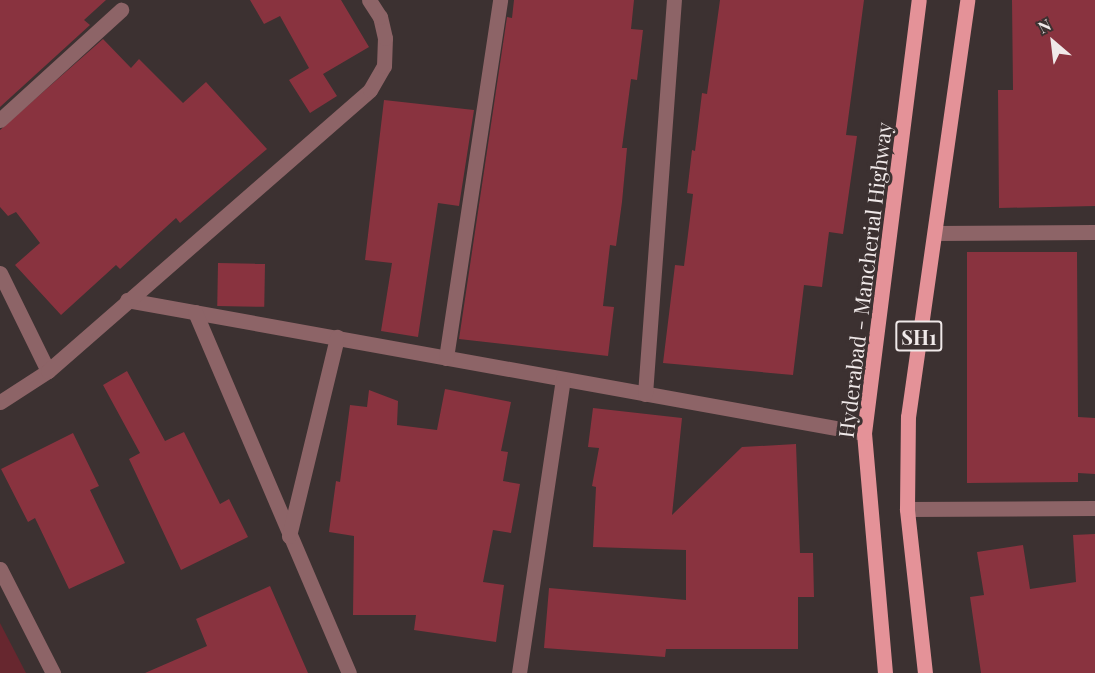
<!DOCTYPE html>
<style>
body{margin:0}
#map{position:relative;width:1095px;height:673px;overflow:hidden;background:#3c3131;font-family:"Playfair Display",serif}
div>[style]{position:absolute}
.green>*{inset:0;background:#67272f}
.building>*{inset:0;background:#89333f;transform-origin:0 0}
.minor>*{height:15px;margin:-7.5px;padding:0 7.5px;transform-origin:7.5px;border-radius:7.5px;background:#8d6467}
.major>*{height:15px;margin:-7.5px;padding:0 7.5px;transform-origin:7.5px;border-radius:7.5px;background:#e49298}
span{translate:-50% -50%;white-space:nowrap;text-align:center;line-height:1.15;-webkit-text-stroke:6px #3c3131;paint-order:stroke}
.shield-label span{padding:2px 4px;background:#3c3131;border:2px solid;border-radius:4px;-webkit-text-stroke-width:0}
.shield-label{font-size:20px;color:#f0e9e9;font-weight:700}
.street-label{font-size:21px;color:#f0e9e9}
.north{position:absolute;left:1023px;top:12px;width:60px;height:60px;-webkit-text-stroke:4px #3c3131;paint-order:stroke;rotate:332deg;font-size:16px;font-weight:700;line-height:24px;text-align:center;color:#f0e9e9}
.north::after{content:'';display:block;margin:auto;width:21px;height:27px;background:#f0e9e9;clip-path:polygon(50% 0,100% 100%,50% 72%,0 100%)}
</style>
<div id="map">
<div class="green">
<i style="clip-path:polygon(0 623px,26px 673px,0 673px)"></i>
</div>
<div class="building">
<i style="clip-path:polygon(0 0,106px 0,84px 20px,90px 25px,0 107px)"></i>
<i style="clip-path:polygon(250px 0,341px 0,369px 47px,323px 74px,337px 96px,310px 113px,289px 80px,309px 68px,280px 16px,264px 24px)"></i>
<i style="clip-path:polygon(514px 0,634px 0,631px 29px,643px 30px,637px 80px,631px 79px,622px 148px,627px 148px,622px 202px,616px 246px,610px 245px,603px 306px,614px 307px,608px 356px,459px 339px,507px 17px,512px 18px)"></i>
<i style="clip-path:polygon(720px 0,864px 0,846px 135px,857px 136px,843px 234px,829px 232px,822px 287px,804px 285px,793px 375px,663px 363px,675px 265px,684px 266px,693px 194px,687px 193px,692px 150px,695px 151px,702px 93px,707px 94px)"></i>
<i style="clip-path:polygon(1012px 0,1095px 0,1095px 206px,999px 208px,998px 90px,1013px 90px)"></i>
<i style="clip-path:polygon(103px 39px,131px 68px,139px 59px,183px 103px,206px 82px,267px 149px,180px 223px,176px 218px,120px 269px,116px 265px,61px 315px,15px 265px,40px 243px,16px 212px,8px 216px,0 207px,0 130px)"></i>
<i style="clip-path:polygon(384px 100px,474px 110px,459px 206px,438px 203px,418px 337px,381px 331px,392px 263px,365px 260px)"></i>
<i style="clip-path:polygon(967px 252px,1077px 252px,1078px 417px,1095px 418px,1095px 474px,1078px 473px,1078px 482px,967px 483px)"></i>
<i style="left:218px;top:263px;width:47px;height:43px;rotate:1deg"></i>
<i style="clip-path:polygon(127px 371px,165px 441px,184px 432px,220px 504px,229px 499px,248px 537px,181px 570px,129px 459px,140px 453px,103px 385px)"></i>
<i style="clip-path:polygon(445px 389px,511px 402px,501px 451px,508px 452px,503px 481px,520px 484px,511px 533px,493px 530px,483px 582px,504px 585px,496px 642px,414px 630px,416px 615px,353px 615px,354px 536px,329px 532px,336px 481px,340px 482px,350px 405px,367px 407px,369px 390px,398px 401px,397px 425px,437px 430px)"></i>
<i style="clip-path:polygon(593px 408px,682px 418px,672px 515px,742px 447px,796px 444px,800px 553px,813px 553px,814px 597px,798px 597px,798px 649px,666px 649px,665px 657px,544px 648px,549px 588px,686px 600px,686px 550px,593px 547px,596px 487px,592px 486px,599px 448px,588px 447px)"></i>
<i style="clip-path:polygon(73px 433px,99px 486px,90px 490px,125px 563px,69px 589px,35px 518px,28px 522px,1px 469px)"></i>
<i style="clip-path:polygon(1095px 534px,1095px 673px,981px 673px,970px 597px,984px 595px,977px 552px,1023px 545px,1030px 589px,1076px 582px,1073px 535px)"></i>
<i style="clip-path:polygon(270px 586px,308px 673px,145px 673px,207px 646px,196px 619px)"></i>
</div>
<div class="minor">
<i style="left:0;top:120px;width:164px;rotate:-42.3deg"></i>
<i style="left:935px;top:233px;width:160px;rotate:-0.4deg"></i>
<i style="left:0;top:273px;width:109px;rotate:63.9deg"></i>
<i style="left:48px;top:371px;width:57px;rotate:147.1deg"></i>
<i style="left:127px;top:300px;width:749px;rotate:10.23deg"></i>
<i style="left:195px;top:312px;width:392px;rotate:66.9deg"></i>
<i style="left:446px;top:358px;width:362px;rotate:-81.4deg"></i>
<i style="left:48px;top:371px;width:427px;rotate:-41.1deg"></i>
<i style="left:370px;top:90px;width:28px;rotate:-60deg"></i>
<i style="left:384px;top:66px;width:28px;rotate:-88deg"></i>
<i style="left:385px;top:38px;width:22px;rotate:-103deg"></i>
<i style="left:380px;top:17px;width:20px;rotate:-123deg"></i>
<i style="left:645px;top:394px;width:395px;rotate:-85.8deg"></i>
<i style="left:907px;top:509px;width:188px;rotate:-0.3deg"></i>
<i style="left:289px;top:536px;width:205px;rotate:-76.4deg"></i>
<i style="left:0;top:569px;width:117px;rotate:63deg"></i>
<i style="left:519px;top:673px;width:297px;rotate:-81.5deg"></i>
</div>
<div class="major">
<i style="left:885px;top:673px;width:241px;rotate:-95deg"></i>
<i style="left:864px;top:433px;width:436px;rotate:-82.8deg"></i>
<i style="left:925px;top:673px;width:165px;rotate:-96.3deg"></i>
<i style="left:907px;top:509px;width:92px;rotate:-89.4deg"></i>
<i style="left:908px;top:417px;width:421px;rotate:-81.9deg"></i>
</div>
<div class="shield-label">
<span style="left:919px;top:336px">SH1</span>
</div>
<div class="street-label">
<span style="left:864px;top:280px;rotate:-83deg">Hyderabad - Mancherial Highway</span>
</div>
<div class="north">N</div>
</div>
